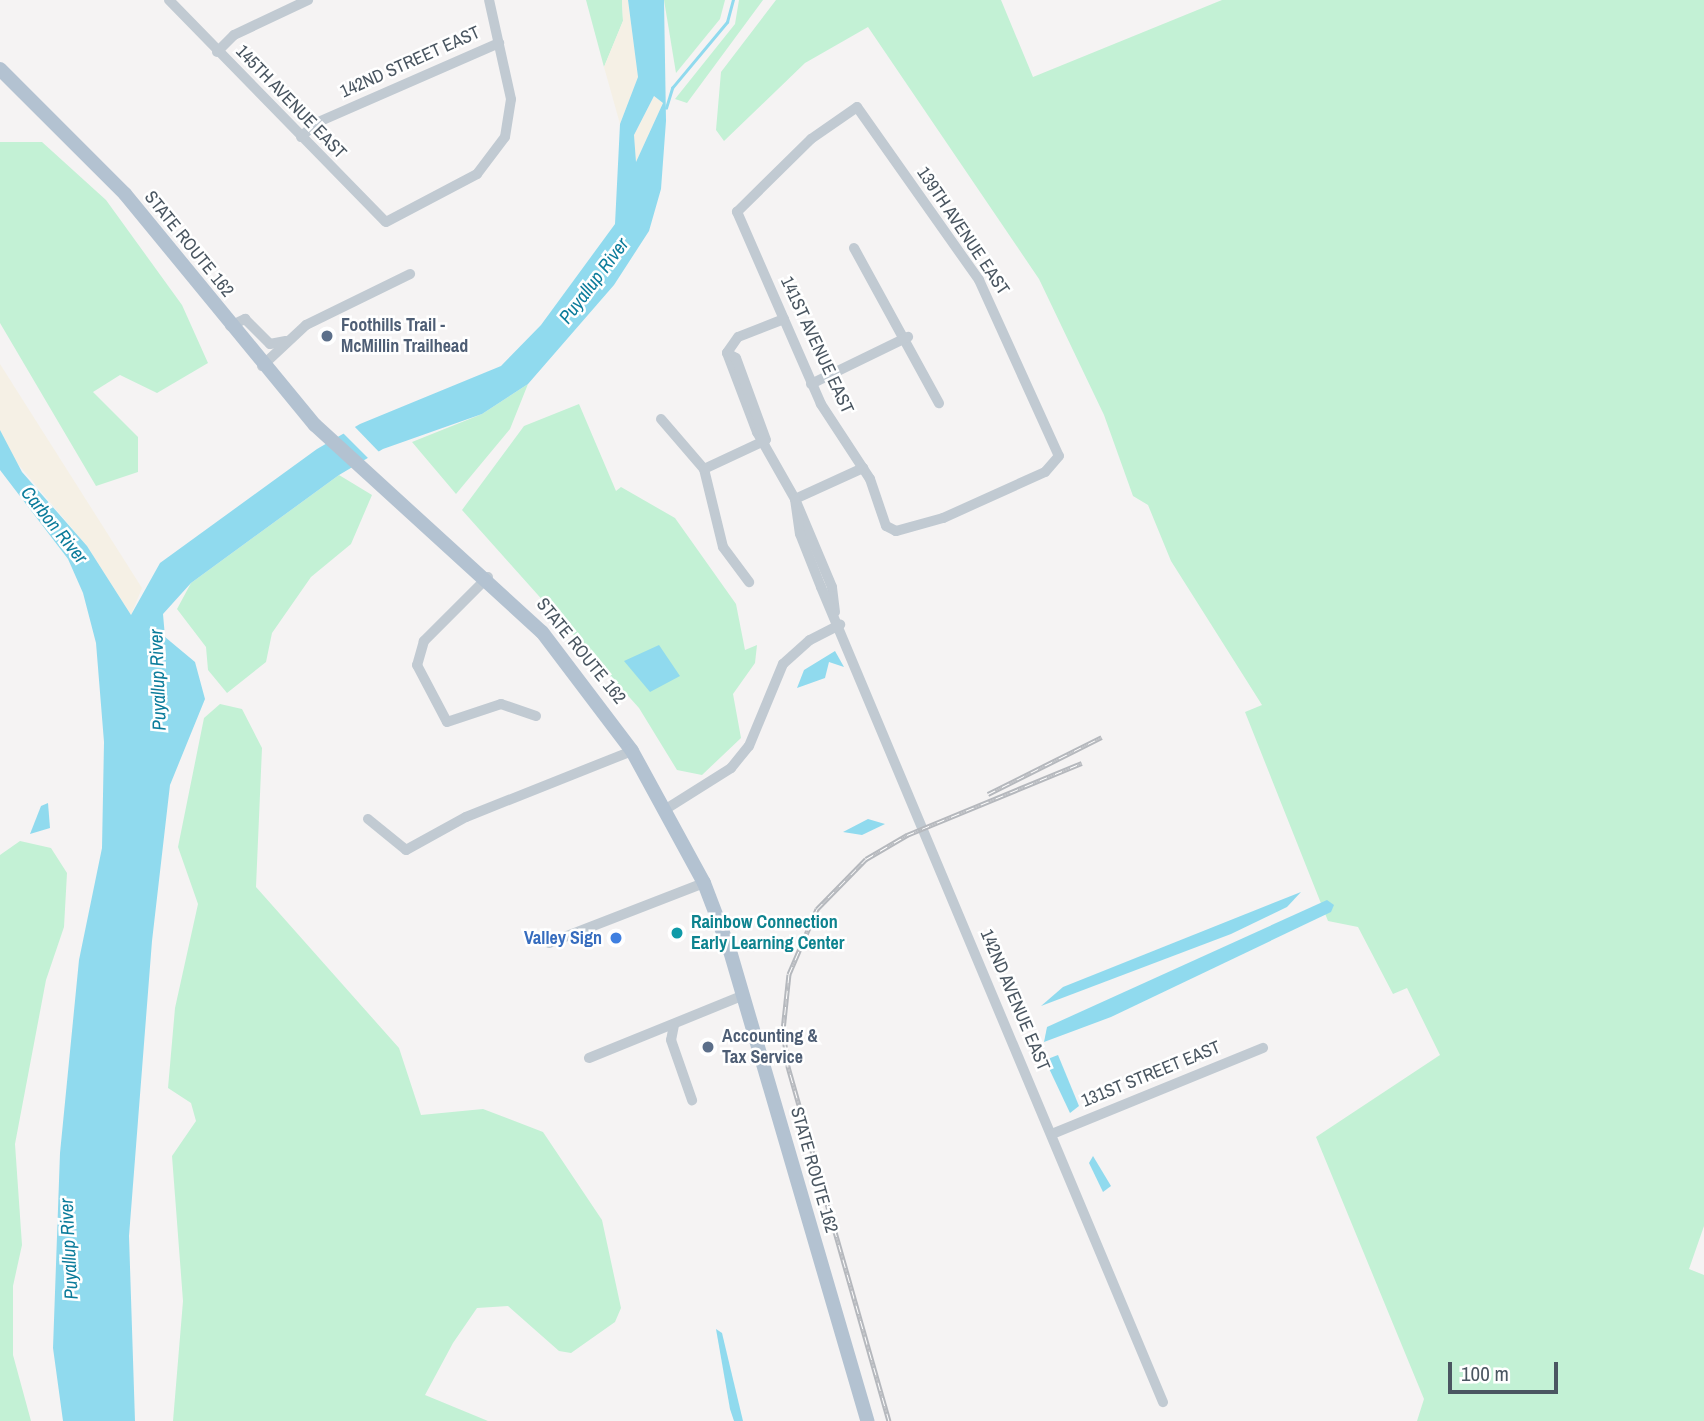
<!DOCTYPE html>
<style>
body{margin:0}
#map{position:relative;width:1704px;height:1421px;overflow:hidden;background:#f5f3f3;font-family:"Archivo Narrow",sans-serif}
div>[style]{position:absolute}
.green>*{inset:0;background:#c3f1d5}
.sand>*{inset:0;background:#f5f0e5}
.water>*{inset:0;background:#90daee}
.pier>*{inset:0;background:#f5f3f3}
.stream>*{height:2.5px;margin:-1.25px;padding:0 1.25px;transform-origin:1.25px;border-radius:1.25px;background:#90daee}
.minor>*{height:10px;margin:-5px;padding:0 5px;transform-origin:5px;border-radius:5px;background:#c1cad2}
.major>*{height:14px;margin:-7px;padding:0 7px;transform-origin:7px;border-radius:7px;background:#b3c2d1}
.rail>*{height:5px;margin-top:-2.5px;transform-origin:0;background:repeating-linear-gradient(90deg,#fff 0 8px,#b5b8bd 0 16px);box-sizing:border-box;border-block:2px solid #b5b8bd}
.dots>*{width:19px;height:19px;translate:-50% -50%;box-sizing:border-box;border:4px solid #fff;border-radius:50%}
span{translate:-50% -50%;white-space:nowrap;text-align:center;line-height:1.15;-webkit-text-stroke:5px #fff;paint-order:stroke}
.street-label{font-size:18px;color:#4a5661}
.service-label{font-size:18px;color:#4e5e75;font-weight:700}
.left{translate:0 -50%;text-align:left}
.culture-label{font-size:18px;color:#0d838f;font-weight:700}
.shop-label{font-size:18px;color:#366cbe;font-weight:700}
.right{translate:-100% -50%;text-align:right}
.water-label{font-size:19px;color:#0c7c9b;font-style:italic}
.scale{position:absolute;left:1448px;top:1362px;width:110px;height:32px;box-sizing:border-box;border:4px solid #4a5661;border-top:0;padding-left:9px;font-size:21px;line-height:24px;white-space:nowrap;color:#4a5661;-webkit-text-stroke:5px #fff;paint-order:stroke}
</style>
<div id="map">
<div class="green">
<i style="clip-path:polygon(586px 0,622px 0,623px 21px,604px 67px)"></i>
<i style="clip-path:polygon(664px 0,725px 0,720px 19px,676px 73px)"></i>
<i style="clip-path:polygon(739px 0,763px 0,687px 103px,675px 99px,735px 24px)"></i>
<i style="clip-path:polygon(776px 0,1001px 0,1033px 77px,1222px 0,1704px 0,1704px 1226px,1689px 1269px,1704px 1275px,1704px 1421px,1417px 1421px,1424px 1399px,1316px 1137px,1440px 1055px,1407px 988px,1393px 994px,1358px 927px,1328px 921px,1245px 712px,1262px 705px,1171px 561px,1148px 505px,1133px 496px,1104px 415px,1039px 279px,868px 27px,805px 63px,724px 141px,716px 130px,721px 72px)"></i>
<i style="clip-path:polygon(0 142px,42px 142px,106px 200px,182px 305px,208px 363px,157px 393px,120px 375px,93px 392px,138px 437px,138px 472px,96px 486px,0 323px)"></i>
<i style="clip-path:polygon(528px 384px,510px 429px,456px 494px,412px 442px,482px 414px)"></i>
<i style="clip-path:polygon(579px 404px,616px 491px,621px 487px,675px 518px,736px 604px,745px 650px,757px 645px,755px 663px,733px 694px,741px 738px,702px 775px,677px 770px,639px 708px,462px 510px,524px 426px)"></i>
<i style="clip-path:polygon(339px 475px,372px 495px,351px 544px,311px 577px,272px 633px,266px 662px,227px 693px,208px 670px,206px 647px,177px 609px,191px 583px)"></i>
<i style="clip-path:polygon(220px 704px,242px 709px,262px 748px,256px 887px,399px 1048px,421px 1115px,483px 1109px,543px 1132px,602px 1220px,621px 1308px,615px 1322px,571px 1353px,559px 1351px,508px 1306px,477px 1308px,453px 1343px,425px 1395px,488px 1421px,173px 1421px,183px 1301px,172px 1156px,196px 1121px,191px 1103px,168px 1088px,175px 1008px,198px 904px,178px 847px,204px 718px)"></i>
<i style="clip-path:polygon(20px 841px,51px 848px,67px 873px,64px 927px,46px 980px,15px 1144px,22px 1245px,13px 1286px,13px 1355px,31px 1421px,0 1421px,0 855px)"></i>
</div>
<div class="sand">
<i style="clip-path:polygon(622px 0,628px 0,638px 77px,620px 124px,604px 67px,623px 21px)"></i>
<i style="clip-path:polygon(654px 96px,663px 103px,636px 162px,634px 135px)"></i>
<i style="clip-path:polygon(0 364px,142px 588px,131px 615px,87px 546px,12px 457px,0 430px)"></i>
</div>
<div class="water">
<i style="clip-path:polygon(evenodd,628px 0,664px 0,666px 121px,661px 189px,649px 231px,614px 285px,528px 384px,482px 414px,383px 449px,339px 475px,191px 583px,163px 614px,165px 637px,195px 662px,205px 699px,170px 785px,152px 941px,129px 1236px,135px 1421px,63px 1421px,53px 1348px,60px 1153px,79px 960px,102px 848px,104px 742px,96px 643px,83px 593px,68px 559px,0 470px,0 430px,22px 472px,87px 546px,131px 615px,160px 563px,317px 449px,360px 424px,501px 366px,541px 325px,615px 224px,620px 124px,638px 77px,628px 0,654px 96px,663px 103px,636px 162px,634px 135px,654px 96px)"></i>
<i style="clip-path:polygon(659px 645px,680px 676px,650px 692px,624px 661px)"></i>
<i style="clip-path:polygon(835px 651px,844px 667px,829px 662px,825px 678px,797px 688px,804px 670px)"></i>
<i style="clip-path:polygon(48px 803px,50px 828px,30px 834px,41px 806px)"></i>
<i style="clip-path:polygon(868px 819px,885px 824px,862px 835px,843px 832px)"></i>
<i style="clip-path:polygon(1301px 892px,1287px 907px,1231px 934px,1041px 1006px,1063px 987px)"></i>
<i style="clip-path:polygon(1327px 900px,1334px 905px,1331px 912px,1111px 1017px,1044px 1042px,1047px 1027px)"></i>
<i style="clip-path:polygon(1058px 1055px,1079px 1106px,1070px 1113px,1045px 1060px)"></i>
<i style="clip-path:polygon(1093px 1156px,1111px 1186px,1103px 1192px,1089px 1163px)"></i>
<i style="clip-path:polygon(716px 1329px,722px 1333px,743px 1421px,734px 1421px,730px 1409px)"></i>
</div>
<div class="pier">
<i style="clip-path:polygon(352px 424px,381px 454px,370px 460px,341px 431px)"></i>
</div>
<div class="stream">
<i style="left:666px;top:108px;width:21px;rotate:-73deg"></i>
<i style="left:672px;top:88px;width:86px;rotate:-50.2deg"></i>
<i style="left:727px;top:22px;width:23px;rotate:-75deg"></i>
</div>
<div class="minor">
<i style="left:169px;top:0;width:310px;rotate:45.7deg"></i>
<i style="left:386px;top:222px;width:103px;rotate:-27.8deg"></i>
<i style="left:477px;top:174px;width:46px;rotate:-52.9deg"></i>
<i style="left:505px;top:137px;width:38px;rotate:-81deg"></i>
<i style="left:511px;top:99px;width:101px;rotate:-102.5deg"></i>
<i style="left:217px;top:52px;width:24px;rotate:-45deg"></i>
<i style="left:234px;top:35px;width:82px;rotate:-25.3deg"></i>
<i style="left:857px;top:107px;width:212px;rotate:54.8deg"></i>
<i style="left:979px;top:280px;width:193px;rotate:65.6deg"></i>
<i style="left:1059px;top:456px;width:21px;rotate:131deg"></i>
<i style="left:1045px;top:472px;width:112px;rotate:155.7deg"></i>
<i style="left:943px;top:518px;width:49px;rotate:164.5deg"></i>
<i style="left:896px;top:531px;width:11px;rotate:-153deg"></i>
<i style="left:886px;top:526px;width:50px;rotate:-108.8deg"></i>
<i style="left:870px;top:479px;width:90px;rotate:-123.2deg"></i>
<i style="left:821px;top:404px;width:210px;rotate:-113.6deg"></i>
<i style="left:737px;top:212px;width:104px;rotate:-44.6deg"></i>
<i style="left:811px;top:139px;width:56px;rotate:-34.8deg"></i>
<i style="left:301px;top:137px;width:21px;rotate:-43deg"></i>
<i style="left:316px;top:123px;width:200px;rotate:-23.6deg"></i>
<i style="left:854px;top:248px;width:177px;rotate:61.3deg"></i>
<i style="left:784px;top:319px;width:49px;rotate:158.6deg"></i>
<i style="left:738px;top:337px;width:19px;rotate:125deg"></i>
<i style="left:727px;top:353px;width:85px;rotate:69.2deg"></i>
<i style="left:757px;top:432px;width:77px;rotate:60.4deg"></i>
<i style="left:795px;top:499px;width:75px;rotate:-24.5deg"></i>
<i style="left:230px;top:326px;width:17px;rotate:-25deg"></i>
<i style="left:245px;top:319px;width:35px;rotate:45deg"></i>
<i style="left:270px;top:344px;width:16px;rotate:-11deg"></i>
<i style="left:727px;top:353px;width:10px;rotate:29deg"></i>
<i style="left:736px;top:358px;width:87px;rotate:69.9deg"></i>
<i style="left:262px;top:366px;width:60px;rotate:-43deg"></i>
<i style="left:306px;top:325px;width:116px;rotate:-26.1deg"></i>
<i style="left:811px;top:384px;width:108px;rotate:-25.9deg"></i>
<i style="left:661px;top:419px;width:66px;rotate:49.3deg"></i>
<i style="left:704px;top:469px;width:80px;rotate:76.3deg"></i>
<i style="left:723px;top:547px;width:44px;rotate:53.4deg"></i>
<i style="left:704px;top:469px;width:68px;rotate:-25.1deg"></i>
<i style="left:488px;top:577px;width:91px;rotate:135deg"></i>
<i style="left:424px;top:641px;width:25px;rotate:106deg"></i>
<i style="left:417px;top:665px;width:64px;rotate:62.2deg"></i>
<i style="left:447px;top:722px;width:57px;rotate:-18.4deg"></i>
<i style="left:501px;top:704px;width:37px;rotate:19deg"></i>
<i style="left:835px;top:612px;width:25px;rotate:-97deg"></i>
<i style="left:832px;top:587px;width:95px;rotate:-112.8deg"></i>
<i style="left:795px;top:499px;width:35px;rotate:82deg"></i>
<i style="left:800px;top:534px;width:57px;rotate:68.4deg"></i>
<i style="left:821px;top:587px;width:884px;rotate:67.24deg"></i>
<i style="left:666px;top:809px;width:77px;rotate:-32.2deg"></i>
<i style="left:731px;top:768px;width:28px;rotate:-51deg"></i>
<i style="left:749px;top:746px;width:89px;rotate:-67.5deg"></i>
<i style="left:783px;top:664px;width:36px;rotate:-42deg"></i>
<i style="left:810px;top:640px;width:34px;rotate:-27deg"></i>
<i style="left:368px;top:819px;width:49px;rotate:39.2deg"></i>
<i style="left:406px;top:850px;width:68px;rotate:-28.8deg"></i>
<i style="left:466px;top:817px;width:179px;rotate:-21.7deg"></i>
<i style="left:549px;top:943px;width:166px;rotate:-21.2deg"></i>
<i style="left:674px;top:1025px;width:15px;rotate:101deg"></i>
<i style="left:671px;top:1040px;width:64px;rotate:70.7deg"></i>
<i style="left:589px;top:1058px;width:167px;rotate:-22.1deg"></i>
<i style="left:1052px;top:1134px;width:228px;rotate:-22.2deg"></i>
</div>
<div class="major">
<i style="left:0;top:69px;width:177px;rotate:45deg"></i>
<i style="left:125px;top:194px;width:299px;rotate:50.6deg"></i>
<i style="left:315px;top:425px;width:307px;rotate:42.4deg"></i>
<i style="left:542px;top:632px;width:149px;rotate:52.9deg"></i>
<i style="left:632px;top:751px;width:150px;rotate:61.4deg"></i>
<i style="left:704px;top:883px;width:73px;rotate:69.1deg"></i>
<i style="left:730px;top:951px;width:490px;rotate:73.7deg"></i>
</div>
<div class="rail">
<i style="left:988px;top:794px;width:127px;rotate:-26.6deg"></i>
<i style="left:889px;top:1421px;width:369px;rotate:-105.9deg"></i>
<i style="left:788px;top:1066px;width:36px;rotate:-98deg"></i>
<i style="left:783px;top:1030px;width:56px;rotate:-83.9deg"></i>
<i style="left:789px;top:974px;width:71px;rotate:-66.7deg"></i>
<i style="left:817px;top:909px;width:70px;rotate:-45.6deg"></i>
<i style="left:866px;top:859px;width:48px;rotate:-30.3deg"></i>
<i style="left:907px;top:835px;width:189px;rotate:-22.4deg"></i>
</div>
<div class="dots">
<i style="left:327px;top:336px;background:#5c6f8a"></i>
<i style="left:677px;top:933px;background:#0f9aa8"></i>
<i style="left:616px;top:938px;background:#3f7fe0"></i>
<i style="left:708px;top:1047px;background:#5c6f8a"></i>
</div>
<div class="street-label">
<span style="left:410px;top:62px;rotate:-24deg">142ND STREET EAST</span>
<span style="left:291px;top:102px;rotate:46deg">145TH AVENUE EAST</span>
<span style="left:963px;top:231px;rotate:56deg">139TH AVENUE EAST</span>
<span style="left:189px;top:244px;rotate:51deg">STATE ROUTE 162</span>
<span style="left:817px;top:345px;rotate:65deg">141ST AVENUE EAST</span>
<span style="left:581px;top:651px;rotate:51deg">STATE ROUTE 162</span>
<span style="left:1015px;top:1000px;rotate:67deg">142ND AVENUE EAST</span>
<span style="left:1151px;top:1074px;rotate:-22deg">131ST STREET EAST</span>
<span style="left:814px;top:1170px;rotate:74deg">STATE ROUTE 162</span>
</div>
<div class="service-label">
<span class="left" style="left:341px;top:336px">Foothills Trail -<br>McMillin Trailhead</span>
<span class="left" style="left:722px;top:1047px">Accounting &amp;<br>Tax Service</span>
</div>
<div class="culture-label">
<span class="left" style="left:691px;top:933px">Rainbow Connection<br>Early Learning Center</span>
</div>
<div class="shop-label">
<span class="right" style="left:602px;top:938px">Valley Sign</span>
</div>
<div class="water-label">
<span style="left:594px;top:281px;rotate:-53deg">Puyallup River</span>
<span style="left:54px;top:525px;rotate:51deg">Carbon River</span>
<span style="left:158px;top:680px;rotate:-92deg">Puyallup River</span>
<span style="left:69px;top:1249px;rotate:-93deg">Puyallup River</span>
</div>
<div class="scale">100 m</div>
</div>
